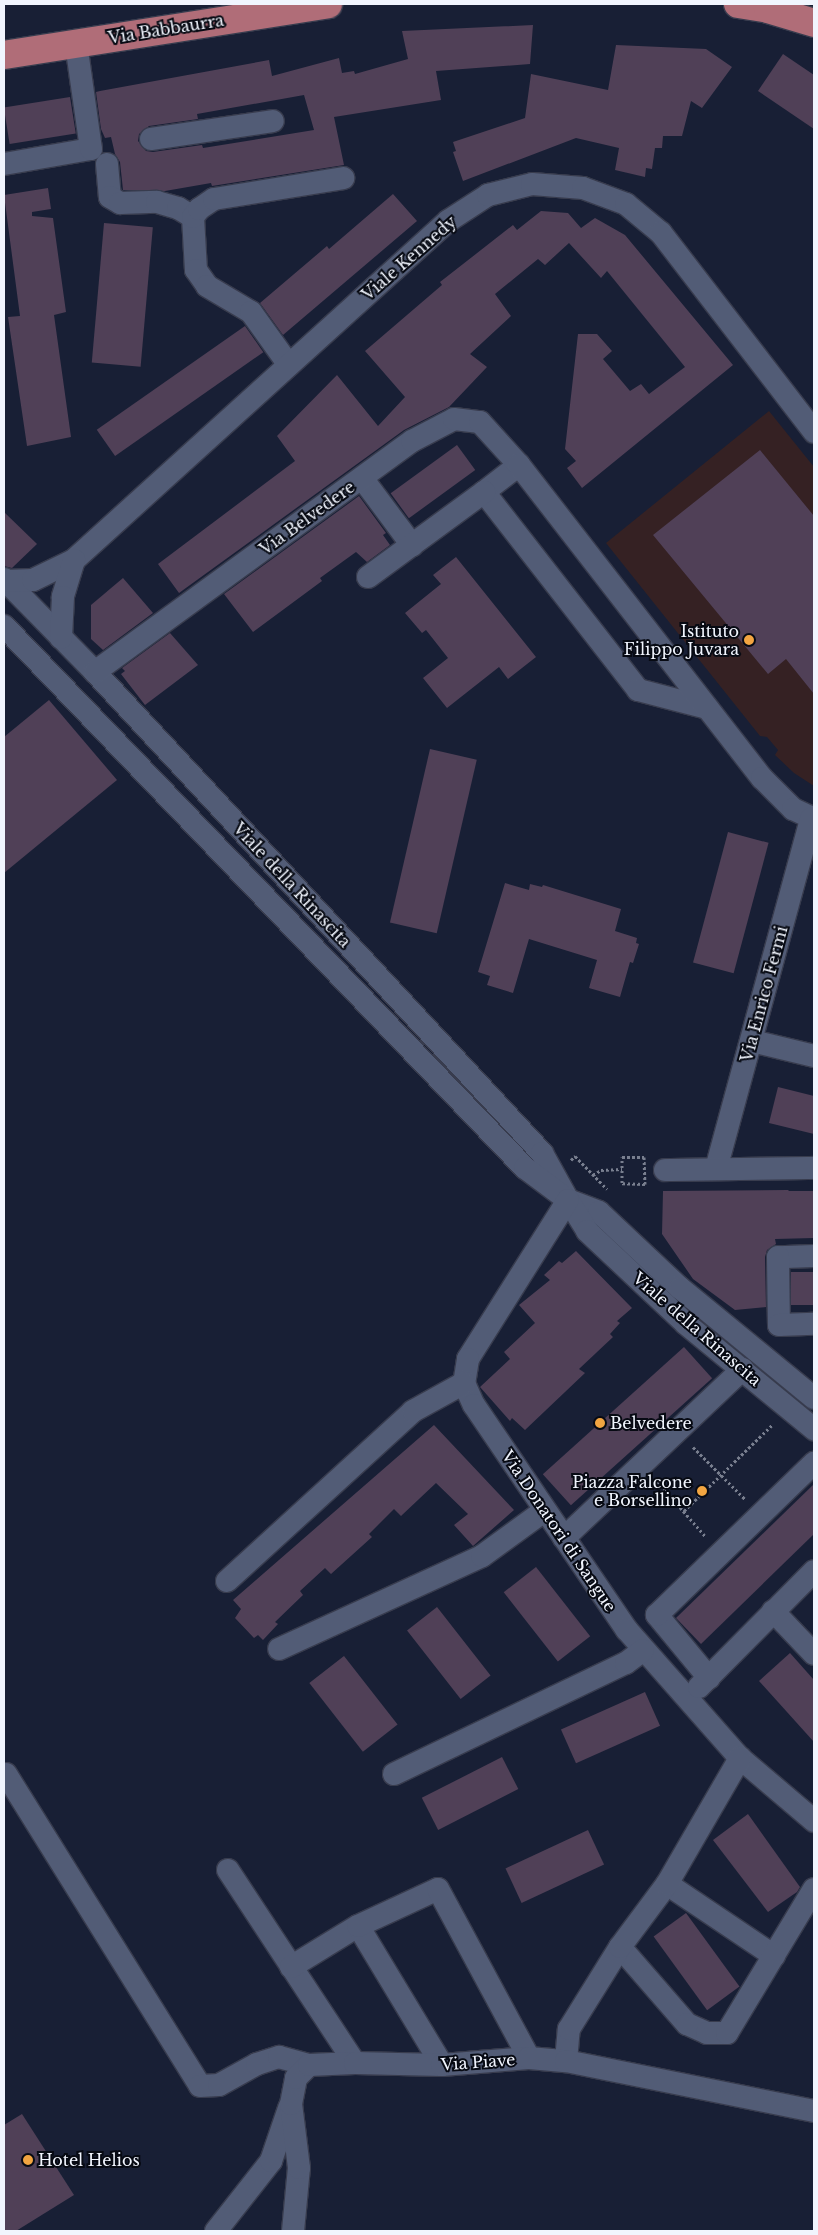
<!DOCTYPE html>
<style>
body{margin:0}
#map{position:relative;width:818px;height:2235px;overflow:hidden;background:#181f35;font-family:"Libre Baskerville",serif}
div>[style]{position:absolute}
.education>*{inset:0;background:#352123}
.building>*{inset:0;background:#504057;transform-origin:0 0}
.path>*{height:3px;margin-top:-1.5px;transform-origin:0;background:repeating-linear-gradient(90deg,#797f8f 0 2.5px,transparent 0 5px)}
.roads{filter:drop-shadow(1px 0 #383c4e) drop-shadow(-1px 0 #383c4e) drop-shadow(0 1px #383c4e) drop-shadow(0 -1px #383c4e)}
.minor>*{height:22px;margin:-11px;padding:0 11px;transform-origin:11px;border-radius:11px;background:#525c76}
.major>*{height:28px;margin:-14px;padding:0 14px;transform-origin:14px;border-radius:14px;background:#b06d78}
.dots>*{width:14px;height:14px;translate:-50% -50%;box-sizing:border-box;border:2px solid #070a13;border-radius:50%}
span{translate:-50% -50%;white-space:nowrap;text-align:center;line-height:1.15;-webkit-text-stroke:4px #070a13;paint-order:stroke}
.street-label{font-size:16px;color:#f1f5fe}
.poi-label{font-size:16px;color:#f1f5fe}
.right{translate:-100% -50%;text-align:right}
.left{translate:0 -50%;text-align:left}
.frame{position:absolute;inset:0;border:5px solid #f1f5fe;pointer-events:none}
</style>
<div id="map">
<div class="education">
<i style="clip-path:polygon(769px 411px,814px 467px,814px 786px,794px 773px,775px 755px,778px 750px,767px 737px,760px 736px,606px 543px)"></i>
</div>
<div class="building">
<i style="clip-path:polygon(evenodd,533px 25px,530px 64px,436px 71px,441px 100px,334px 117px,344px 165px,212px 186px,211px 183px,165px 191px,123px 190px,120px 162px,115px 154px,111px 137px,105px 138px,101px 129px,96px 92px,100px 91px,269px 60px,272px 76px,339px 58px,342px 73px,354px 71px,355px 74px,408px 59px,402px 31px,533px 25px,304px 95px,314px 130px,203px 148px,202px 145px,153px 152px,146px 151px,138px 141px,139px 134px,149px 126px,198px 119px,197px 114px,304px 95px)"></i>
<i style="clip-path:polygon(616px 45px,706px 49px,732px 67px,702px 108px,691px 101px,682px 136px,663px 136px,662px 148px,655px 148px,652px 169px,646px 168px,645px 177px,615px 170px,619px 148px,576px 138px,463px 181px,453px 152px,456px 151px,453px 142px,525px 118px,531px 74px,608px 90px)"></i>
<i style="clip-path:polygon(783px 54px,814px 75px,814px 129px,758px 91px)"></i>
<i style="left:70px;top:97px;width:37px;height:67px;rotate:81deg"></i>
<i style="clip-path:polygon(48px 188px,51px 209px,32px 212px,32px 216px,53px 218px,66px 312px,54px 315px,71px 437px,27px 446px,8px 317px,20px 316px,4px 195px)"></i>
<i style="clip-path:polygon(393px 194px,417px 221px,283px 335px,260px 303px,327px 246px,329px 249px)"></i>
<i style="clip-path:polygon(541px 211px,568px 213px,581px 228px,595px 218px,625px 235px,733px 365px,582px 488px,567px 468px,576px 461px,565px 449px,578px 334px,597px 334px,612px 351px,603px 359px,630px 391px,641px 384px,649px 394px,685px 367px,607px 271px,601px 278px,569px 243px,545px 265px,538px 259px,495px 294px,511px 316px,470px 354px,487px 367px,449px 407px,404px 430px,179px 593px,158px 564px,295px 461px,277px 436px,337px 375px,378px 426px,405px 397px,365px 351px,442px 285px,440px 282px,513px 225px,517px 230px)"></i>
<i style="left:104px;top:223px;width:49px;height:140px;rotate:5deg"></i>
<i style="left:245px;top:326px;width:32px;height:181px;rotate:55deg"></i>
<i style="left:457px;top:445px;width:31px;height:82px;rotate:54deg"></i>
<i style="clip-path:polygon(760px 450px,814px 516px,814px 694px,786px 659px,768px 674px,653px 535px)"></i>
<i style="clip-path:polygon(359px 496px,386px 533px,383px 535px,390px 545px,367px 562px,356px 552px,320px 578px,322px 581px,253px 632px,224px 594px)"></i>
<i style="clip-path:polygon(4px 512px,37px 544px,12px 568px,4px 566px)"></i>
<i style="clip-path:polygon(456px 557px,536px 657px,508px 679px,499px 667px,447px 708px,423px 678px,448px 658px,426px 630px,422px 633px,405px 613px,441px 584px,433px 575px)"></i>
<i style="clip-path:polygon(123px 578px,153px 613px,103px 650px,91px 639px,91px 605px)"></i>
<i style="clip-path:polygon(170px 633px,198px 665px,145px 705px,121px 674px,125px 671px,122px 668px)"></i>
<i style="clip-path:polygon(49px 700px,117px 780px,4px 873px,4px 737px)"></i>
<i style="left:430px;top:749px;width:48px;height:178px;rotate:13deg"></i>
<i style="left:728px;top:832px;width:42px;height:135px;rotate:15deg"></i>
<i style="clip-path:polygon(505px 883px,529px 890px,530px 884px,542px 887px,543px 885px,621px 909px,615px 931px,637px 938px,636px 943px,639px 944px,633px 963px,630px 962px,620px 997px,589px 988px,597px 960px,529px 939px,513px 993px,487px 985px,490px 976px,478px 972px)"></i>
<i style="clip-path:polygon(778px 1087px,814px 1096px,814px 1134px,769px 1123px)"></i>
<i style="clip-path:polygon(788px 1190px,789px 1191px,814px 1191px,814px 1238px,775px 1239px,776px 1244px,767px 1250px,765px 1257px,766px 1307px,735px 1310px,693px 1279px,662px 1234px,663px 1191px)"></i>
<i style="clip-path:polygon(576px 1251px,632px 1308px,617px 1321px,620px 1323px,610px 1334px,613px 1337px,579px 1369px,585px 1373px,525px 1430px,512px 1418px,510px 1421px,480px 1387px,510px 1359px,504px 1352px,535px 1323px,519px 1305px,550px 1280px,544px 1275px,559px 1261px,562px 1263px)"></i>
<i style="left:814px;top:1272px;width:33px;height:23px;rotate:90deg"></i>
<i style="left:684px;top:1347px;width:42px;height:190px;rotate:48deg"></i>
<i style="clip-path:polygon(434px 1425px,514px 1510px,473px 1546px,454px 1525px,468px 1514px,436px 1483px,401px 1516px,394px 1509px,369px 1534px,372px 1537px,331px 1574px,325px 1568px,300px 1591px,303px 1595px,275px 1622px,278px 1624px,263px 1640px,258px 1635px,254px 1638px,235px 1618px,241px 1609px,233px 1600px)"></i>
<i style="clip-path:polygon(814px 1484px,814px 1534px,701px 1644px,676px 1618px)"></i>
<i style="left:536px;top:1567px;width:88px;height:41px;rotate:52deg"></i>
<i style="left:437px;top:1607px;width:87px;height:38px;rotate:52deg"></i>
<i style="clip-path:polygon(790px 1653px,814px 1680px,814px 1742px,759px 1681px)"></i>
<i style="left:344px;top:1656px;width:87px;height:44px;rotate:52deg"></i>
<i style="left:645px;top:1692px;width:37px;height:92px;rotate:66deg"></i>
<i style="left:502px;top:1757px;width:36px;height:90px;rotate:63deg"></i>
<i style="clip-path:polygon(748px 1814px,800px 1887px,797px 1892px,768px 1912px,713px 1840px)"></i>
<i style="left:588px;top:1830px;width:38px;height:91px;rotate:65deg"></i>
<i style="left:686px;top:1913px;width:91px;height:40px;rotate:54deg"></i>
<i style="clip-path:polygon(22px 2114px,74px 2195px,16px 2231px,4px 2231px,4px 2125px)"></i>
</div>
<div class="path">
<i style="left:622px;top:1157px;width:22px"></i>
<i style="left:644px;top:1157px;width:27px;rotate:88deg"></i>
<i style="left:645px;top:1184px;width:23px;rotate:-178deg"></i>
<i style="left:622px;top:1183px;width:26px;rotate:-90deg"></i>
<i style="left:571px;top:1160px;width:6px;rotate:-45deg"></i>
<i style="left:575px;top:1156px;width:46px;rotate:45.9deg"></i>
<i style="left:593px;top:1175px;width:9px;rotate:-32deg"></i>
<i style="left:601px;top:1170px;width:21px;rotate:-3deg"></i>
<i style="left:693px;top:1447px;width:74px;rotate:45deg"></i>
<i style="left:657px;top:1481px;width:74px;rotate:48.8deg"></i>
<i style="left:684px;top:1511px;width:124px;rotate:-44.3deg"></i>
</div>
<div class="roads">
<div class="minor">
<i style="left:151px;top:139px;width:123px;rotate:-8.4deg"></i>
<i style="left:4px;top:164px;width:88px;rotate:-9.8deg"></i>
<i style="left:91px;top:149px;width:107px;rotate:-98.1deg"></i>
<i style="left:107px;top:164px;width:33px;rotate:85deg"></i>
<i style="left:110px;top:197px;width:12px;rotate:31deg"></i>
<i style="left:120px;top:203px;width:37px;rotate:-2deg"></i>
<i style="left:157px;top:202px;width:22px;rotate:16deg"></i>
<i style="left:178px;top:208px;width:17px;rotate:31deg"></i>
<i style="left:193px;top:217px;width:53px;rotate:86.8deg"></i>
<i style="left:196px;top:270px;width:19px;rotate:55deg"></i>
<i style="left:207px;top:286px;width:51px;rotate:30.6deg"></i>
<i style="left:251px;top:312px;width:65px;rotate:54.4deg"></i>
<i style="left:193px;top:217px;width:10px;rotate:-53deg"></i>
<i style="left:199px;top:209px;width:18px;rotate:-34deg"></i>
<i style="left:214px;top:199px;width:131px;rotate:-9.2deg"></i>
<i style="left:519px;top:465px;width:44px;rotate:142.4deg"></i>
<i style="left:484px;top:492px;width:251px;rotate:52.1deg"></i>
<i style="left:638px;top:690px;width:71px;rotate:14.6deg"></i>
<i style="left:362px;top:478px;width:84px;rotate:53.3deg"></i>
<i style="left:74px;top:560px;width:505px;rotate:-42.19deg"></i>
<i style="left:448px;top:221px;width:48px;rotate:-33deg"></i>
<i style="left:488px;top:195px;width:45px;rotate:-14deg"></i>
<i style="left:532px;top:184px;width:51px;rotate:4.5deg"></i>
<i style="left:583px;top:188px;width:46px;rotate:20.4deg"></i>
<i style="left:626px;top:204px;width:45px;rotate:39.6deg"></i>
<i style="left:661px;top:233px;width:251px;rotate:52.4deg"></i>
<i style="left:368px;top:577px;width:144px;rotate:-36.2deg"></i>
<i style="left:4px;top:579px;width:130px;rotate:45.6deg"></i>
<i style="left:95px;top:672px;width:657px;rotate:47.1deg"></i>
<i style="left:542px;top:1153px;width:54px;rotate:61deg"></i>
<i style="left:568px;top:1200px;width:33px;rotate:21deg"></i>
<i style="left:599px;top:1212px;width:111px;rotate:43.2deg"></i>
<i style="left:680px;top:1288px;width:173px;rotate:39.4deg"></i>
<i style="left:5px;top:581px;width:28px;rotate:-2deg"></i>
<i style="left:33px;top:580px;width:46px;rotate:-26deg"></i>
<i style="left:74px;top:560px;width:39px;rotate:107deg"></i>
<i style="left:63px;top:597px;width:41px;rotate:92.8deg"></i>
<i style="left:4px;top:626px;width:752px;rotate:46.13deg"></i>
<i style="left:525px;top:1168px;width:54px;rotate:36.7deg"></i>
<i style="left:568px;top:1200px;width:36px;rotate:58deg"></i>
<i style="left:587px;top:1231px;width:136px;rotate:43.2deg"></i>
<i style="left:686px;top:1324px;width:166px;rotate:39.4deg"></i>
<i style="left:95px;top:672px;width:392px;rotate:-36.1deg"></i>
<i style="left:412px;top:441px;width:47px;rotate:-27.6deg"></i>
<i style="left:454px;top:419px;width:26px;rotate:7deg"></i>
<i style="left:480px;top:422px;width:58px;rotate:47.8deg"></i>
<i style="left:519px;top:465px;width:396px;rotate:52.2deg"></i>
<i style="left:762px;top:778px;width:44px;rotate:45deg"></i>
<i style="left:793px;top:809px;width:23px;rotate:25deg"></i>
<i style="left:752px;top:1041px;width:64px;rotate:13.6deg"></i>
<i style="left:716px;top:1169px;width:363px;rotate:-74.8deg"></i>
<i style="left:665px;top:1170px;width:149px;rotate:-0.8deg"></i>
<i style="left:568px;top:1200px;width:188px;rotate:122.2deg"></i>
<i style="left:468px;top:1359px;width:24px;rotate:99deg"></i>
<i style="left:464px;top:1383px;width:24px;rotate:66deg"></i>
<i style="left:474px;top:1405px;width:272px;rotate:55.8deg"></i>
<i style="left:627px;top:1630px;width:171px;rotate:48.6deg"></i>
<i style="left:740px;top:1758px;width:97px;rotate:40.4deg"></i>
<i style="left:814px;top:1256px;width:36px;rotate:178deg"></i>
<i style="left:778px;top:1257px;width:68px;rotate:89.2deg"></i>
<i style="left:779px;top:1325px;width:35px;rotate:-2deg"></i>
<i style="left:564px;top:1538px;width:246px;rotate:-43.4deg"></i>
<i style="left:227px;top:1581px;width:252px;rotate:-42.4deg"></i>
<i style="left:413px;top:1411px;width:58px;rotate:-28.8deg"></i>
<i style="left:773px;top:1611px;width:59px;rotate:46.4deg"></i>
<i style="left:279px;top:1649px;width:223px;rotate:-24.6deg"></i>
<i style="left:482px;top:1556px;width:77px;rotate:-36deg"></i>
<i style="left:709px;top:1678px;width:82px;rotate:-129.5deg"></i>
<i style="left:657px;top:1615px;width:219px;rotate:-44.1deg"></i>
<i style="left:699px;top:1687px;width:163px;rotate:-45.2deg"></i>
<i style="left:6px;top:1774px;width:367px;rotate:58.1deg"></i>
<i style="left:200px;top:2086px;width:19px;rotate:-3deg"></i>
<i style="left:219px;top:2085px;width:43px;rotate:-28.9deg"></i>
<i style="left:257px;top:2064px;width:23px;rotate:-18deg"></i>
<i style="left:279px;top:2057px;width:31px;rotate:15deg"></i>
<i style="left:394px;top:1774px;width:257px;rotate:-25.6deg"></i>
<i style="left:626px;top:1663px;width:21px;rotate:-37deg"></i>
<i style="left:228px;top:1870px;width:231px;rotate:56.7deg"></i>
<i style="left:667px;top:1884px;width:129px;rotate:33.9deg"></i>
<i style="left:620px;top:1947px;width:102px;rotate:49deg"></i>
<i style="left:687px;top:2024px;width:22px;rotate:24deg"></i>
<i style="left:707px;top:2033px;width:20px"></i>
<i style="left:727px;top:2033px;width:168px;rotate:-58.9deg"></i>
<i style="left:291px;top:1967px;width:79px;rotate:-31.5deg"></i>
<i style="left:566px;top:2061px;width:32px;rotate:-85deg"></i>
<i style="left:569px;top:2029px;width:97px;rotate:-58.1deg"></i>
<i style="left:620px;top:1947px;width:79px;rotate:-53.3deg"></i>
<i style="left:667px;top:1884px;width:146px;rotate:-59.9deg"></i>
<i style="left:442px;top:2065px;width:162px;rotate:-121.1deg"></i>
<i style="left:358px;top:1926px;width:88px;rotate:-24.8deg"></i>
<i style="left:438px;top:1889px;width:192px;rotate:61.7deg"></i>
<i style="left:216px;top:2231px;width:89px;rotate:-51.8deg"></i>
<i style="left:271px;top:2161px;width:56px;rotate:-71.2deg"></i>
<i style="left:293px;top:2231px;width:63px;rotate:-84.6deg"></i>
<i style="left:299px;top:2168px;width:64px;rotate:-97.1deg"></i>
<i style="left:291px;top:2104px;width:26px;rotate:-79deg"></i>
<i style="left:296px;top:2078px;width:18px;rotate:-45deg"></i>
<i style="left:309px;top:2065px;width:46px;rotate:-2.5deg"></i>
<i style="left:355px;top:2063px;width:87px;rotate:1.3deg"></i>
<i style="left:442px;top:2065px;width:87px;rotate:-4.6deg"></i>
<i style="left:529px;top:2058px;width:37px;rotate:5deg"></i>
<i style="left:566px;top:2061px;width:253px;rotate:11.4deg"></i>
</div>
<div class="major">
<i style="left:738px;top:4px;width:30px;rotate:9deg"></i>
<i style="left:768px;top:9px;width:48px;rotate:16.9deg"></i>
<i style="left:4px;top:55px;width:328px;rotate:-8.9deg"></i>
</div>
</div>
<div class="dots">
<i style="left:749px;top:640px;background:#f2a541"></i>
<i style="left:600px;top:1423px;background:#f2a541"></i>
<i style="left:702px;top:1491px;background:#f2a541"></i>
<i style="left:28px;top:2160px;background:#f2a541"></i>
</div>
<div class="street-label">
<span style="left:166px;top:29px;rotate:-9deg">Via Babbaurra</span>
<span style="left:409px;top:258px;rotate:-41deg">Viale Kennedy</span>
<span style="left:307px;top:518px;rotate:-36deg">Via Belvedere</span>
<span style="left:292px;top:885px;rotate:47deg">Viale della Rinascita</span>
<span style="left:764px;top:994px;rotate:-75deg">Via Enrico Fermi</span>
<span style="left:697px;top:1329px;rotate:41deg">Viale della Rinascita</span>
<span style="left:559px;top:1531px;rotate:56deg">Via Donatori di Sangue</span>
<span style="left:478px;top:2062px;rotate:-4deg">Via Piave</span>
</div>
<div class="poi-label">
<span class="right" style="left:739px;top:640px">Istituto<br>Filippo Juvara</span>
<span class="left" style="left:610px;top:1423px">Belvedere</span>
<span class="right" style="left:692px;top:1491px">Piazza Falcone<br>e Borsellino</span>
<span class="left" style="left:38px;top:2160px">Hotel Helios</span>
</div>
<div class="frame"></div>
</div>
